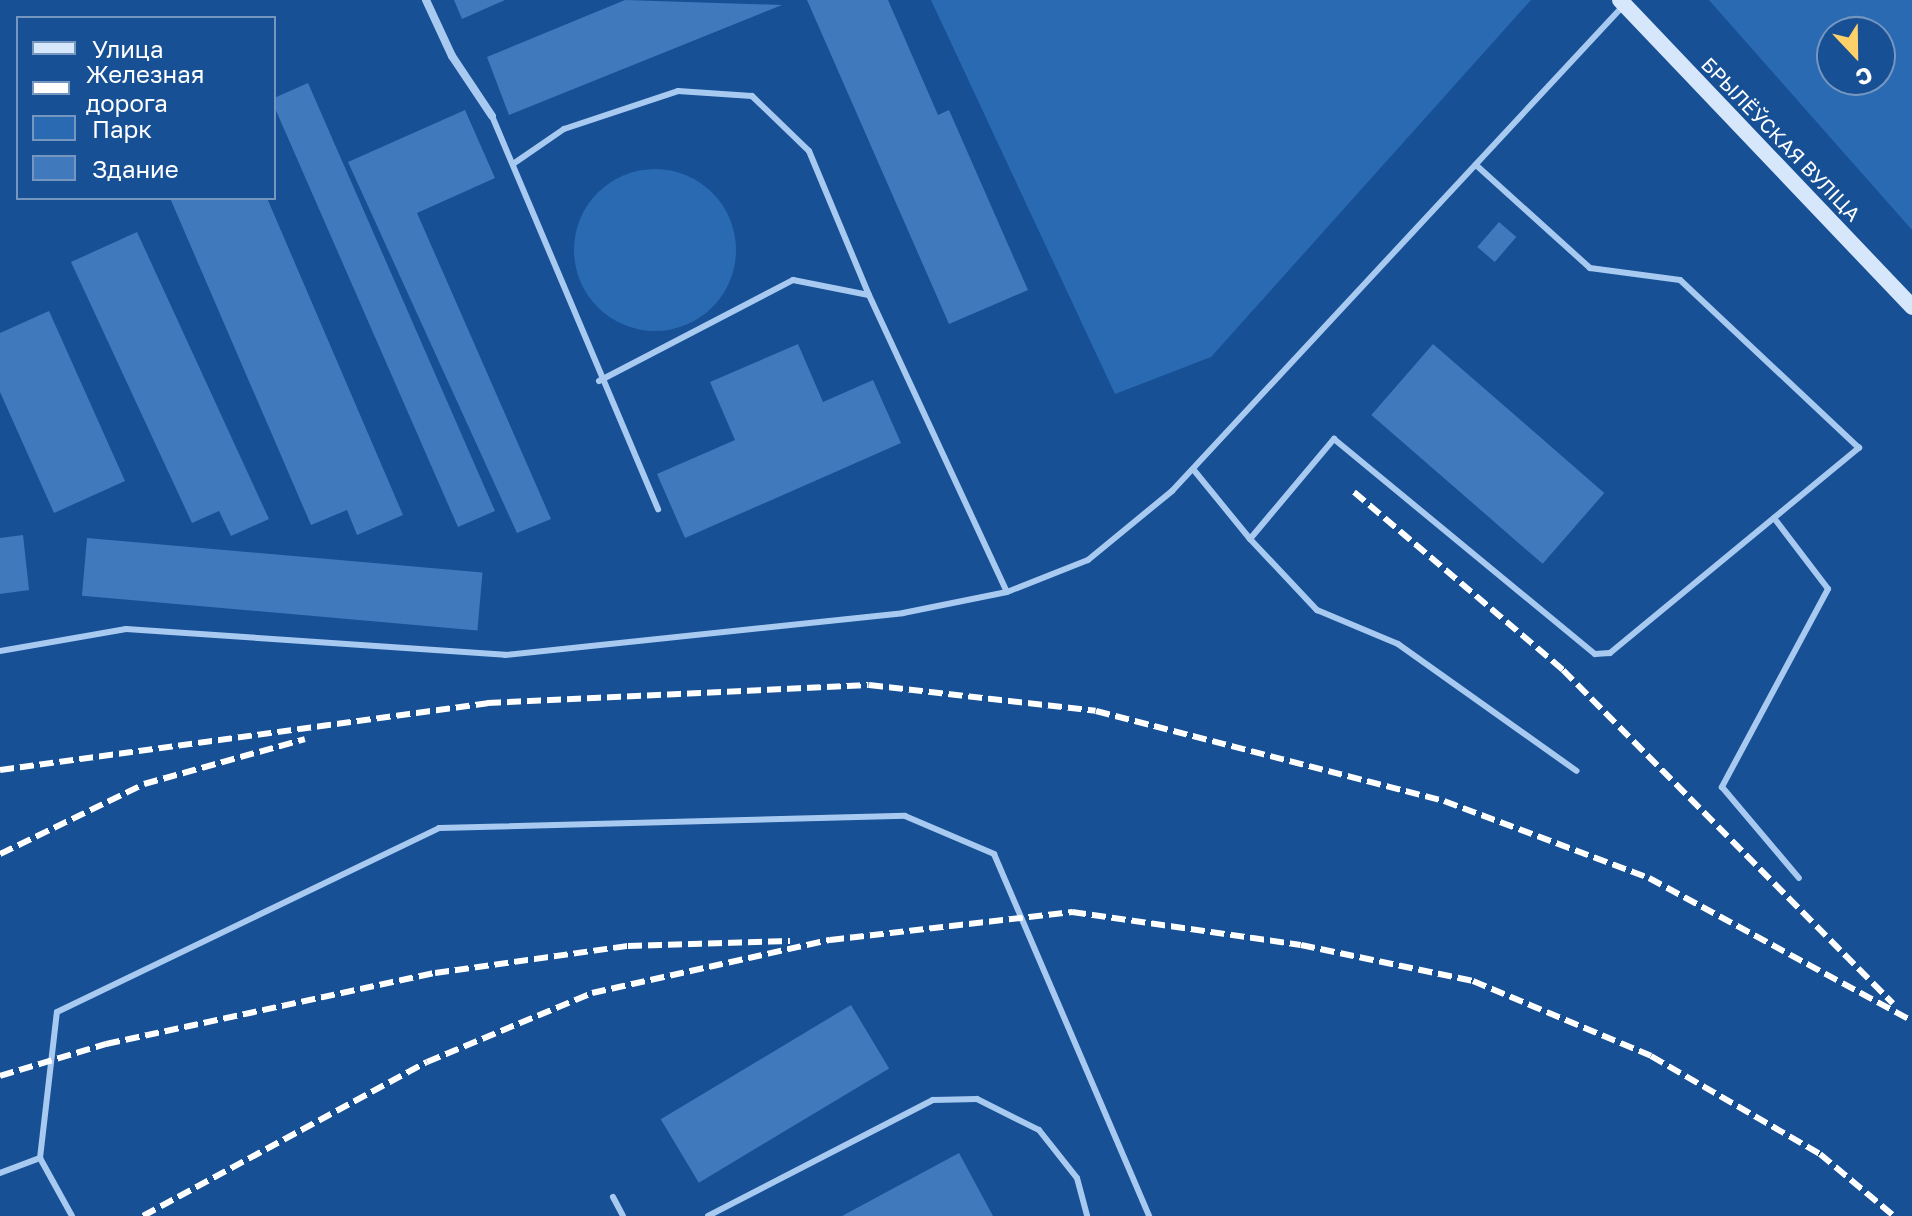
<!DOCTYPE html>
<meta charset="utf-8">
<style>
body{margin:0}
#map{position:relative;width:1912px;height:1216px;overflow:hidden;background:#175095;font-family:"Golos Text",sans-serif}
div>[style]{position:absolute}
.green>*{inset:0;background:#2a6ab3}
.round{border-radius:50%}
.building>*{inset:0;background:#4079bc;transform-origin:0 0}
.lane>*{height:6px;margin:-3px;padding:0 3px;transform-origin:3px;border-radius:3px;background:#a8caf1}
.street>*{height:8px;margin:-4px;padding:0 4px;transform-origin:4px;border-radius:4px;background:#a8caf1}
.secondary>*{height:16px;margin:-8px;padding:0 8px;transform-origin:8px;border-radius:8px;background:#d7e7fb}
.rail>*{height:6px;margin-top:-3px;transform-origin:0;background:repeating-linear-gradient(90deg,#fff 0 14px,transparent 0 20px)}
span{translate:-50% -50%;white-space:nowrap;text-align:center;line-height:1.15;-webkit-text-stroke:6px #175095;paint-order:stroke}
.street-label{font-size:20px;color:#fff}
.legend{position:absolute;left:16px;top:16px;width:260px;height:184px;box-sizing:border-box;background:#175095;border:2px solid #7496bf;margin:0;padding:10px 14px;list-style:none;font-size:24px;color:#fff}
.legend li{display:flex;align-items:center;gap:16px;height:40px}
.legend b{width:40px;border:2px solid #7496bf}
.north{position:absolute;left:1816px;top:16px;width:80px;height:80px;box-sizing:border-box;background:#175095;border:2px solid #7496bf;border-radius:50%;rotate:158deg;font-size:22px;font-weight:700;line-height:32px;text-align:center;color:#fff}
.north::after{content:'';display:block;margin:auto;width:28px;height:36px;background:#ffd168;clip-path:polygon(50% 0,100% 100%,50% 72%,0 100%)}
</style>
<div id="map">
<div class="green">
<i style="clip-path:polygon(931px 0,1531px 0,1211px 357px,1115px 394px)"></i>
<i style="clip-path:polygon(evenodd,1709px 0,1912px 0,1912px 230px,1709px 0,1832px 32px,1880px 32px,1880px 80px,1832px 80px,1832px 32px)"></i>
<i class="round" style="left:574px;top:169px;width:162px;height:162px"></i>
</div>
<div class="building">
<i style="clip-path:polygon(454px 0,505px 0,462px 19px)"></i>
<i style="clip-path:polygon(625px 0,782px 5px,509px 115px,487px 57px)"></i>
<i style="clip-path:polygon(807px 0,888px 0,938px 115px,949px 110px,1028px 290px,949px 324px)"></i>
<i style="clip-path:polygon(308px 83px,495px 511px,458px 527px,274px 106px,274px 98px)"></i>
<i style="clip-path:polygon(465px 110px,495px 178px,417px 213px,551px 519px,517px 533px,348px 162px)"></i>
<i style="clip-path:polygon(170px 198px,267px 198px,403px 515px,357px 535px,347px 510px,311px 525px)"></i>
<i style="left:1499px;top:222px;width:23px;height:33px;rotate:41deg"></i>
<i style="clip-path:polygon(137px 232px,269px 519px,231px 536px,219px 511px,192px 523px,71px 262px)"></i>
<i style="clip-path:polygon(49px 311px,125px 481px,54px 513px,0 392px,0 333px)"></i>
<i style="clip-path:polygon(798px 344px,823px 402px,873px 380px,901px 443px,685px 538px,657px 474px,735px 440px,710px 382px)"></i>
<i style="left:1433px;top:344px;width:227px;height:94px;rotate:41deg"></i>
<i style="clip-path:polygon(23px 535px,29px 590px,0 594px,0 538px)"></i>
<i style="left:87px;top:538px;width:397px;height:58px;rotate:5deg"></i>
<i style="left:851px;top:1005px;width:74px;height:222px;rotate:59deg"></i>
<i style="clip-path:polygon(959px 1153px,993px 1216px,842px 1216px)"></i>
</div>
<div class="lane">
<i style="left:492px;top:116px;width:427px;rotate:67.1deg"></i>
<i style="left:513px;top:164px;width:62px;rotate:-34.5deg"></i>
<i style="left:564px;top:129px;width:120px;rotate:-18.4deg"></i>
<i style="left:678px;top:91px;width:74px;rotate:3.9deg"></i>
<i style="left:752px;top:96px;width:79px;rotate:44deg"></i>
<i style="left:809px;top:151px;width:156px;rotate:67.4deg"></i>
<i style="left:599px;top:381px;width:219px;rotate:-27.5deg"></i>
<i style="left:793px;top:280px;width:77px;rotate:11.2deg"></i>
<i style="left:869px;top:295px;width:327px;rotate:65.1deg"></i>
<i style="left:1193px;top:469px;width:90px;rotate:50.8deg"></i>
<i style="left:1250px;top:539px;width:131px;rotate:-50deg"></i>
<i style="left:1334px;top:439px;width:338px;rotate:39.5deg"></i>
<i style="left:1595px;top:654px;width:15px;rotate:-4deg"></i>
<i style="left:1610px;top:653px;width:323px;rotate:-39.5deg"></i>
<i style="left:1859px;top:448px;width:245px;rotate:-136.8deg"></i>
<i style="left:1680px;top:280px;width:91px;rotate:-172.4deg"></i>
<i style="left:1590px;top:268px;width:154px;rotate:-137.9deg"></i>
<i style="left:1774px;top:518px;width:89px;rotate:52.7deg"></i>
<i style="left:1828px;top:589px;width:225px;rotate:118.2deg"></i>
<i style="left:1722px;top:787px;width:119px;rotate:49.8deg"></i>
<i style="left:1250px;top:539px;width:98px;rotate:46.7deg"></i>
<i style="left:1317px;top:610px;width:88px;rotate:22.8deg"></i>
<i style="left:1398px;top:644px;width:219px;rotate:35.4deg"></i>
<i style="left:0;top:651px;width:128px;rotate:-9.9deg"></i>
<i style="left:126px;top:629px;width:380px;rotate:3.9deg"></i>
<i style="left:505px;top:655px;width:400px;rotate:-6deg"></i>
<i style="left:903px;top:613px;width:106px;rotate:-11.4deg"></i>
<i style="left:1007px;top:592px;width:87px;rotate:-21.6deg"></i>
<i style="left:1088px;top:560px;width:109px;rotate:-39.4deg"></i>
<i style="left:1172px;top:491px;width:662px;rotate:-47.08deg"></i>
<i style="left:0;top:1173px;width:43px;rotate:-20.6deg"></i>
<i style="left:613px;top:1197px;width:21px;rotate:62deg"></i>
<i style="left:72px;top:1216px;width:66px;rotate:-118.9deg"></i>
<i style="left:40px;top:1158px;width:147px;rotate:-83.4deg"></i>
<i style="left:57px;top:1012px;width:424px;rotate:-25.7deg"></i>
<i style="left:439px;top:828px;width:466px;rotate:-1.5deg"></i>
<i style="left:905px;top:816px;width:97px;rotate:23.1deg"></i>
<i style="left:994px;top:854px;width:394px;rotate:66.8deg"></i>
<i style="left:708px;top:1216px;width:253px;rotate:-27.3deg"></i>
<i style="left:933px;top:1100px;width:44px;rotate:-1.3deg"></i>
<i style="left:977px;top:1099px;width:69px;rotate:26.6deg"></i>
<i style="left:1039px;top:1130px;width:61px;rotate:51.6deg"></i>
<i style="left:1077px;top:1178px;width:39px;rotate:75deg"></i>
</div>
<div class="street">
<i style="left:426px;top:0;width:62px;rotate:65.1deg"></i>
<i style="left:452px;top:56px;width:72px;rotate:56.3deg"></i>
</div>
<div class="secondary">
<i style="left:1620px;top:0;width:424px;rotate:46.4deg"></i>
</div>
<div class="rail">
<i style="left:1354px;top:492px;width:275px;rotate:40.4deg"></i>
<i style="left:1563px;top:670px;width:469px;rotate:45.3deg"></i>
<i style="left:0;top:770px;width:492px;rotate:-7.8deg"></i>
<i style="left:487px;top:703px;width:382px;rotate:-2.7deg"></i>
<i style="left:869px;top:685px;width:228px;rotate:6.5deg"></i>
<i style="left:1096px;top:711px;width:359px;rotate:14.5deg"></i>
<i style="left:1444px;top:801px;width:219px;rotate:20.6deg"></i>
<i style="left:1649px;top:878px;width:299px;rotate:28.5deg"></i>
<i style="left:0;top:854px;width:160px;rotate:-25.9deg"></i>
<i style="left:144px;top:784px;width:167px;rotate:-15.6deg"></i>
<i style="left:0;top:1076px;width:111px;rotate:-16.8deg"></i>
<i style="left:106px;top:1044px;width:337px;rotate:-12.2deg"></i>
<i style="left:435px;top:973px;width:195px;rotate:-8deg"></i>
<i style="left:628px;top:946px;width:162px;rotate:-1.8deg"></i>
<i style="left:143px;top:1216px;width:323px;rotate:-28.5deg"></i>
<i style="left:427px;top:1062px;width:179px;rotate:-22.7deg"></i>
<i style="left:592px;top:993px;width:244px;rotate:-12.6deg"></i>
<i style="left:830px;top:940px;width:244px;rotate:-6.6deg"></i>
<i style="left:1072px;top:912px;width:231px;rotate:8.2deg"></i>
<i style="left:1301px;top:945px;width:176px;rotate:11.8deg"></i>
<i style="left:1473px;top:981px;width:193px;rotate:22.8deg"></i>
<i style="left:1651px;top:1056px;width:195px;rotate:30.1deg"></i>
<i style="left:1820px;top:1154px;width:97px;rotate:40deg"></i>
</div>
<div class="street-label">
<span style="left:1781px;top:139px;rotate:46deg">БРЫЛЁЎСКАЯ ВУЛІЦА</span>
</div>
<ul class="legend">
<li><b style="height:10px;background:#d7e7fb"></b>Улица</li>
<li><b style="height:10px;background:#fff"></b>Железная дорога</li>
<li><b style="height:22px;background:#2a6ab3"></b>Парк</li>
<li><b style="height:22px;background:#4079bc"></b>Здание</li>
</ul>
<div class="north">С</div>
</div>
